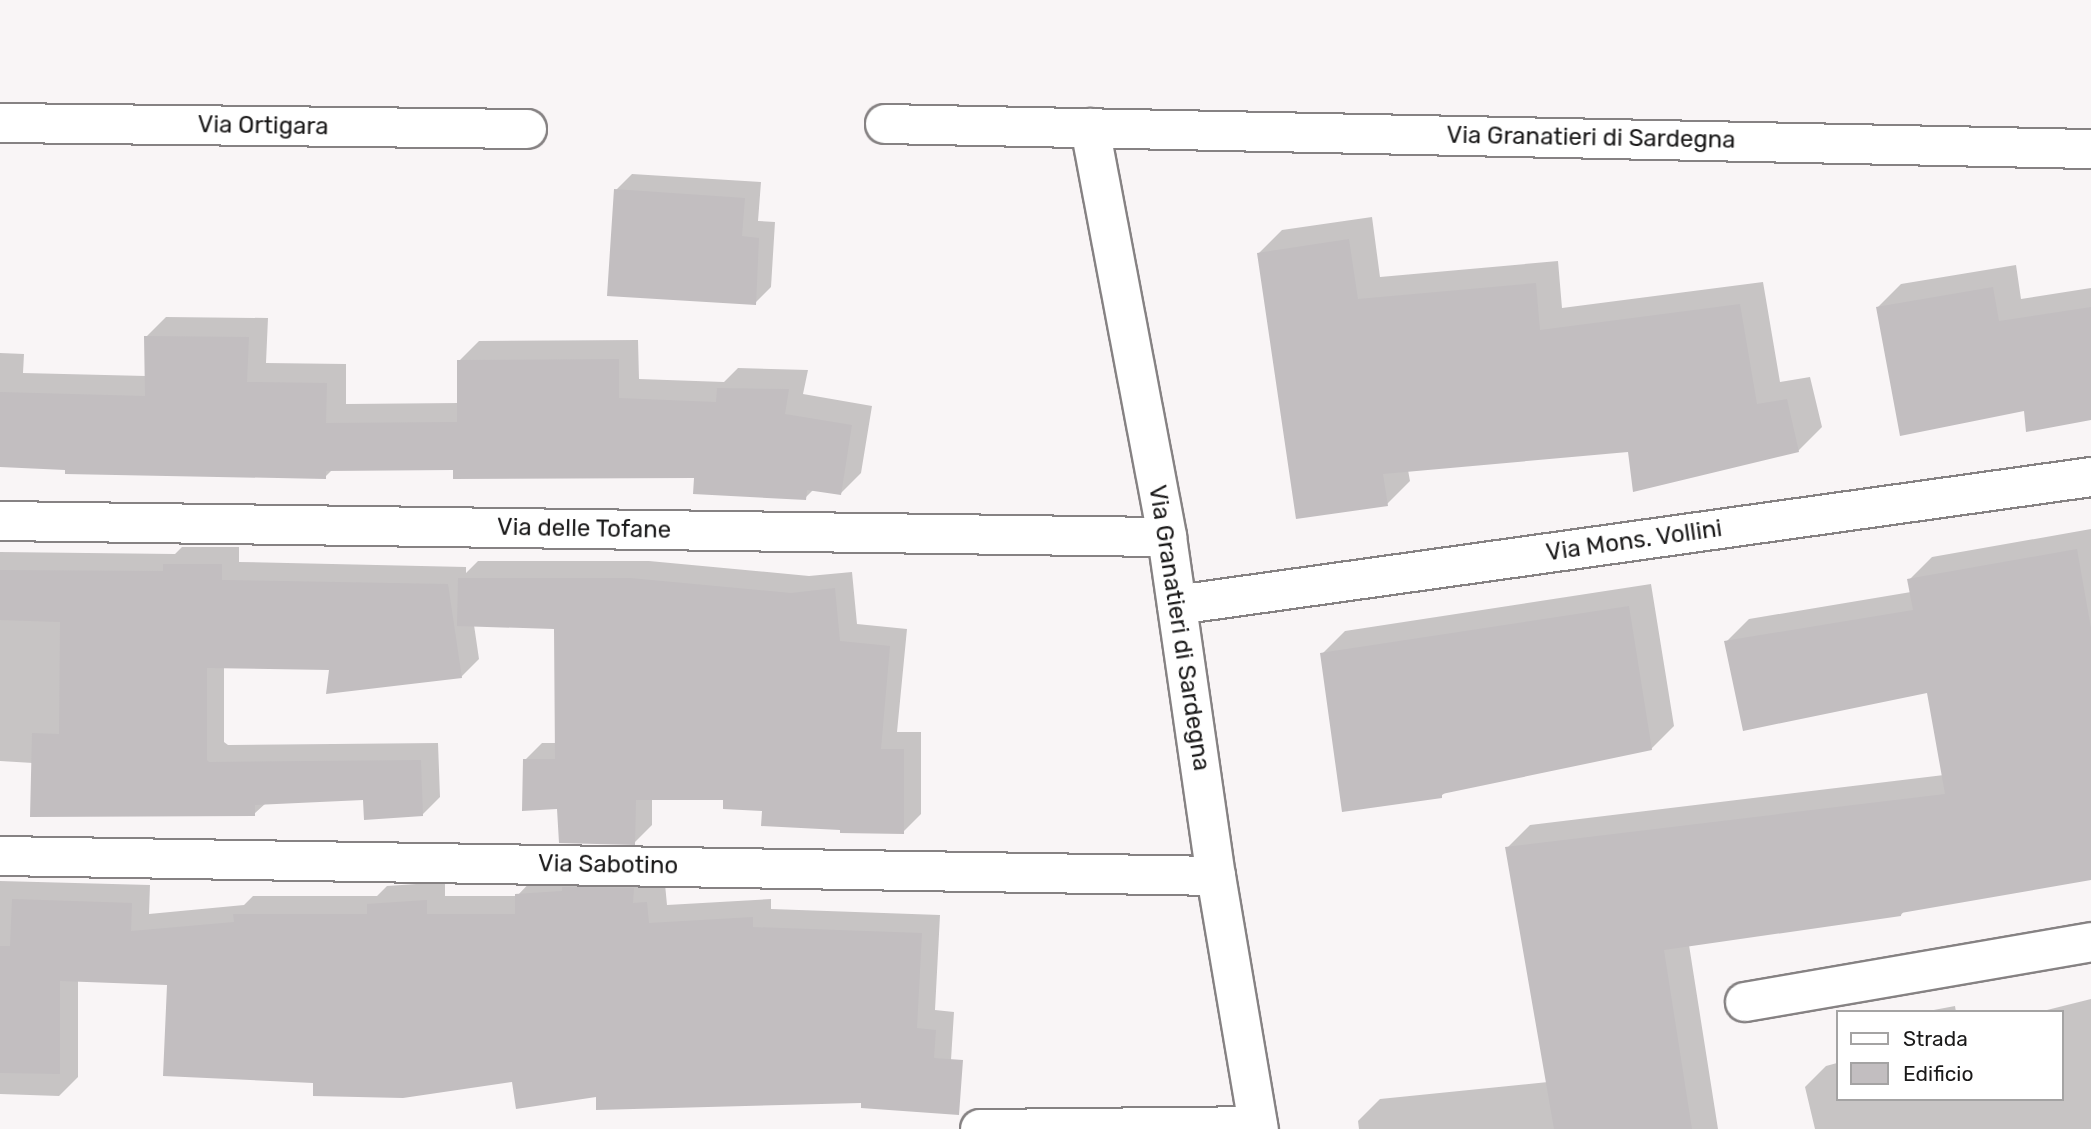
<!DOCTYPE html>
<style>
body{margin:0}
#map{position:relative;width:2091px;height:1129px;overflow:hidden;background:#f9f5f6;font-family:Rubik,sans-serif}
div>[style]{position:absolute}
.shadow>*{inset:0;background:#0003}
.building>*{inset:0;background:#c2bec0}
.roads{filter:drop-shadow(2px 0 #868283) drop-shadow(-2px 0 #868283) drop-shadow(0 2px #868283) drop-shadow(0 -2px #868283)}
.minor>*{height:38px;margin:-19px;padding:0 19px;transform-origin:19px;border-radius:19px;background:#fff}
span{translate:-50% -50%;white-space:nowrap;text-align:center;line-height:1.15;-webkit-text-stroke:5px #fff;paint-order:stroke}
.street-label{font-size:24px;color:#1b1a1a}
.legend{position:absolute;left:1836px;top:1010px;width:228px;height:91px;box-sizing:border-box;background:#fff;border:2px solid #a4a3a3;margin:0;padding:9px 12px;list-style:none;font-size:21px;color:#1b1a1a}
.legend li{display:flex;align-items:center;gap:14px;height:35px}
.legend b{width:35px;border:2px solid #a4a3a3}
</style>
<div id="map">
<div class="shadow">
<i style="clip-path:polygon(632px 174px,761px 182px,758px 221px,775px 222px,771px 287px,755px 303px,616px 190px)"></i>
<i style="clip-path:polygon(1372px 217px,1380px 277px,1558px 261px,1562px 308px,1763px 282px,1780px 382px,1810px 377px,1822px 427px,1798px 451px,1630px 450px,1408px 470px,1410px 481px,1387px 504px,1259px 253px,1282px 230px)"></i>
<i style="clip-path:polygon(2016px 265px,2021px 299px,2091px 288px,2091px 418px,2026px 409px,1878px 307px,1901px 284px)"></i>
<i style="clip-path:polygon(166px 317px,268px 318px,266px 363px,346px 364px,346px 404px,459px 403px,459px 361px,479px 341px,638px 340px,639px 379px,724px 382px,738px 368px,808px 370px,803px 394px,872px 406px,861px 473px,841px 493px,814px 489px,805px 498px,695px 476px,455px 468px,333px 469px,325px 477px,0 465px,0 353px,24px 354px,23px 373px,146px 376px,146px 337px)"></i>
<i style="clip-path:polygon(2091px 529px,2091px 878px,1905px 910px,1901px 915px,1689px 945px,1718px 1129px,1359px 1129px,1358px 1121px,1380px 1099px,1548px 1082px,1507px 848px,1530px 825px,1944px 775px,1929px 691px,1726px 642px,1749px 619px,1911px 592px,1909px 580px,1932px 557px)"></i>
<i style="clip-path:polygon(182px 547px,239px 547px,239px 562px,466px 567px,466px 573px,478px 561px,649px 561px,809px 576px,852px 572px,857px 624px,907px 629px,897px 732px,921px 732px,921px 814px,903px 832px,841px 829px,725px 798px,652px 798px,652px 825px,634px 843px,558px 807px,525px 760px,542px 743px,557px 743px,556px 627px,474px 625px,479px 659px,461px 677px,331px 669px,224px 666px,224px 742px,228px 745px,438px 743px,440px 797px,422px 815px,364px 798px,266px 803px,254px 814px,33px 763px,0 761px,0 552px,175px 554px)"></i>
<i style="clip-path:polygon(1651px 584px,1674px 726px,1651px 749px,1446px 792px,1441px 796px,1322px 654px,1345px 631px)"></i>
<i style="clip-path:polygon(536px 876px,665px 884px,667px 905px,771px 899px,771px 909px,940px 915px,935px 1010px,954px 1012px,950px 1076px,597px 1095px,514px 1080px,315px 1081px,169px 983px,78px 980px,78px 1077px,59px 1096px,0 1094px,0 881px,150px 885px,149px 914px,244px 905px,253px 896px,377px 896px,387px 886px,445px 882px,445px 896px,517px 896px)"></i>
<i style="clip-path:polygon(2091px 999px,2091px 1129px,1815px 1129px,1805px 1087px,1826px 1066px,1837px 1063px,1837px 1099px,2061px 1099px,2061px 1012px,2039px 1012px)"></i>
<i style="clip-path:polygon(1955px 1006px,1956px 1012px,1923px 1012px)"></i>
</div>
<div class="building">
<i style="clip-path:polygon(614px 189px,745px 198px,742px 236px,759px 238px,756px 305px,607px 296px)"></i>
<i style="clip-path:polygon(1349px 239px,1358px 299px,1536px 283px,1540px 330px,1740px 304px,1757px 404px,1787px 399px,1799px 452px,1633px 492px,1628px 452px,1383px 474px,1388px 506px,1296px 519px,1257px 253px)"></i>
<i style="clip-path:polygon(1993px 287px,1999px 321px,2091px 307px,2091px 420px,2026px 432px,2024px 411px,1900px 436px,1876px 307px)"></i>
<i style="clip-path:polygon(144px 336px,249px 337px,247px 382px,327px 383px,326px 423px,457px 422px,457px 360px,619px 359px,619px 398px,716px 402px,717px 388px,789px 389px,785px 414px,852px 425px,841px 495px,807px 490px,806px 500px,693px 494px,694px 478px,453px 479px,453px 470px,326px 471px,326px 479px,65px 474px,65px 470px,0 467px,0 392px,145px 396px)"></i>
<i style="clip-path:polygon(2077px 549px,2091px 628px,2091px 880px,1901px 913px,1901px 916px,1664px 950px,1692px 1129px,1554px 1129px,1505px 847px,1945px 794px,1927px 693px,1743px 731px,1724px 641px,1913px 610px,1907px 579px)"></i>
<i style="clip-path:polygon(163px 564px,222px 564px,222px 580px,448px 584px,462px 678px,326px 694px,329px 670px,207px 668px,207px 760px,209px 762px,421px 760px,423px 816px,364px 820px,363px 800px,255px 805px,255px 816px,30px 817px,32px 733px,59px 734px,60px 622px,0 620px,0 570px,163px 571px)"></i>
<i style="clip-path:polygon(458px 578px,630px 578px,791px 593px,835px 588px,840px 641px,890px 646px,881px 749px,904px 749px,904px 834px,840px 833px,840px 830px,761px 826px,762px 811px,723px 809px,723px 800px,636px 800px,635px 845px,559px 843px,557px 809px,522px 811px,523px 759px,555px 759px,554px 629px,457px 626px)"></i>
<i style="clip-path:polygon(1629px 606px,1652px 750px,1442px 794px,1442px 798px,1342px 812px,1320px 653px)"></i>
<i style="clip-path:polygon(562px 887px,634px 888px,633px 903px,647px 902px,649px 923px,753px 917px,753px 927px,922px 933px,917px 1028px,936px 1030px,934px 1058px,963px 1060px,959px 1115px,861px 1108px,861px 1103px,596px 1110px,596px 1097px,516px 1109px,512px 1082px,403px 1098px,313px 1096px,313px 1083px,163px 1076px,167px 985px,60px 981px,60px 1074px,0 1073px,0 946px,10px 946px,12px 899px,132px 903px,131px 931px,234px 922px,233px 914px,367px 914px,367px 904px,427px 900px,427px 914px,515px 914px,515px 894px,562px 891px)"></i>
</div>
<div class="roads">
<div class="minor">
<i style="left:0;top:123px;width:527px;rotate:0.65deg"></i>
<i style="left:885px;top:124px;width:1206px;rotate:1.19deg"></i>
<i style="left:1090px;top:128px;width:416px;rotate:79.3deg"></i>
<i style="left:1167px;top:537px;width:343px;rotate:81.8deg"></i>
<i style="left:1216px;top:876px;width:257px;rotate:80.4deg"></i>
<i style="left:0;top:521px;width:1167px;rotate:0.79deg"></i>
<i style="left:1177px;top:605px;width:923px;rotate:-7.97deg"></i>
<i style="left:0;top:856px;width:1216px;rotate:0.94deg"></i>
<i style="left:1745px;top:1002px;width:351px;rotate:-9.8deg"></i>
<i style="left:980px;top:1129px;width:278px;rotate:-0.6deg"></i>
</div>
</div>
<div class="street-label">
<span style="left:263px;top:126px;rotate:1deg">Via Ortigara</span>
<span style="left:1591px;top:138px;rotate:1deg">Via Granatieri di Sardegna</span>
<span style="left:584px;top:529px;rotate:1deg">Via delle Tofane</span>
<span style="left:1634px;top:541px;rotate:-8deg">Via Mons. Vollini</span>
<span style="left:1179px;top:628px;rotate:81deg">Via Granatieri di Sardegna</span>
<span style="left:608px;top:865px;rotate:1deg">Via Sabotino</span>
</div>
<ul class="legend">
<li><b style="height:9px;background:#fff"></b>Strada</li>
<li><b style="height:19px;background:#c2bec0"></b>Edificio</li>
</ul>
</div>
